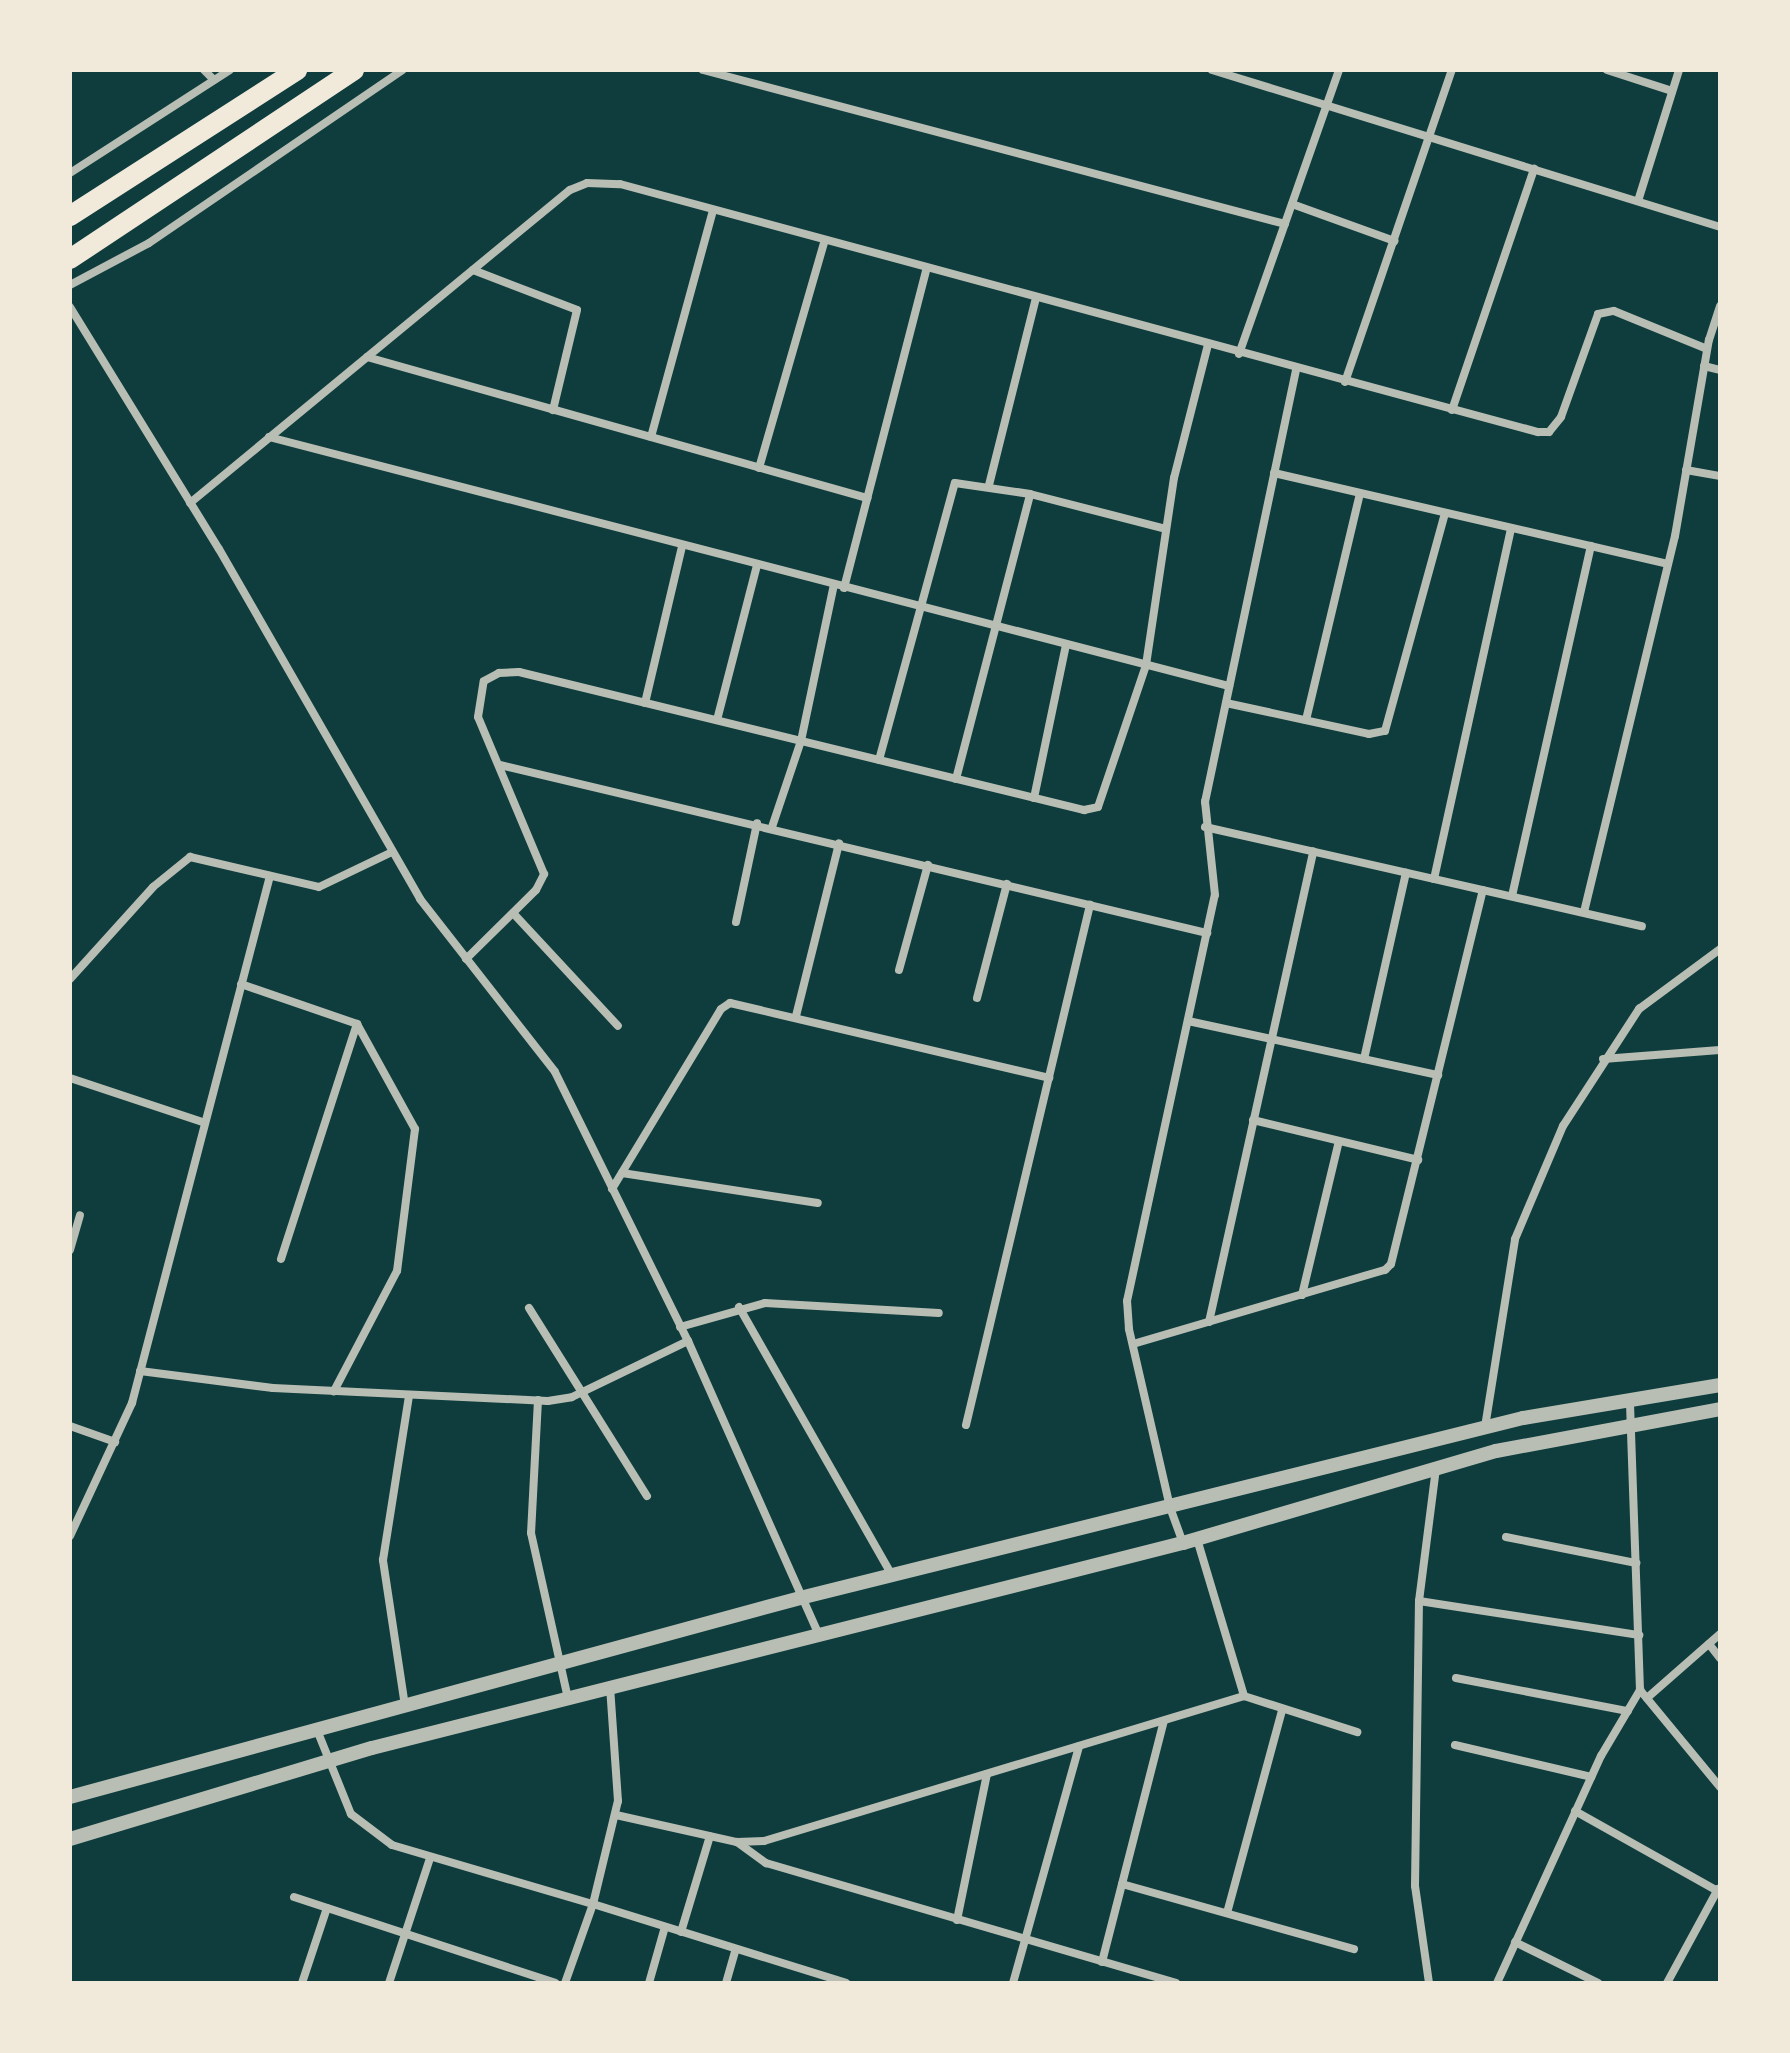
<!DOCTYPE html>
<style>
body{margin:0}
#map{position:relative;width:1790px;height:2053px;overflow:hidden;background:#0f3d3e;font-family:"Archivo Narrow",sans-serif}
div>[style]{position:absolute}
.minor>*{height:8px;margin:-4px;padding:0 4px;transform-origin:4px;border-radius:4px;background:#b8beb3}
.tertiary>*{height:14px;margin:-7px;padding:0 7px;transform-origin:7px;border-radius:7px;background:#b8beb3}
.trunk>*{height:20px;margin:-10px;padding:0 10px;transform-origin:10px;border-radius:10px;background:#f1e9da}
span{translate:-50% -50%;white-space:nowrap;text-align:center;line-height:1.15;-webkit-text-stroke:8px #f1e9da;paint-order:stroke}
.frame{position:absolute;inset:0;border:72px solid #f1e9da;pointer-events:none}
</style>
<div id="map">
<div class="minor">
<i style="left:204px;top:70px;width:14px;rotate:45deg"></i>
<i style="left:703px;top:70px;width:602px;rotate:14.82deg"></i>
<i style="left:1212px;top:70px;width:532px;rotate:17.17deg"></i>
<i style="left:1607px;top:70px;width:68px;rotate:17.9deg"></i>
<i style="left:70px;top:173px;width:190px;rotate:-32.8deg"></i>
<i style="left:1638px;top:201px;width:137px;rotate:-72.6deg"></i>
<i style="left:1292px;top:204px;width:109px;rotate:19.9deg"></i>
<i style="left:473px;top:270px;width:111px;rotate:21deg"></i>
<i style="left:577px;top:310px;width:103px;rotate:103.5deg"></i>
<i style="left:70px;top:285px;width:89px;rotate:-28deg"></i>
<i style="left:149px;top:243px;width:307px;rotate:-34.3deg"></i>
<i style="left:70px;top:307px;width:284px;rotate:58.4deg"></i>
<i style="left:219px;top:549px;width:404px;rotate:60.1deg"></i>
<i style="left:420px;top:899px;width:219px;rotate:52deg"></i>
<i style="left:555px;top:1072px;width:300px;rotate:63.7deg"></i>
<i style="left:688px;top:1341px;width:324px;rotate:66deg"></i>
<i style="left:1239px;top:354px;width:301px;rotate:-70.6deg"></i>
<i style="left:367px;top:357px;width:520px;rotate:15.75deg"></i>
<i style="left:1704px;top:366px;width:16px;rotate:14deg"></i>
<i style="left:1345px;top:382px;width:330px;rotate:-71.1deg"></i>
<i style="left:1452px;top:410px;width:255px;rotate:-71.2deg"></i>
<i style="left:269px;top:437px;width:992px;rotate:14.54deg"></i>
<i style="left:651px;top:437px;width:235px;rotate:-74.7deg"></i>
<i style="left:759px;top:468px;width:237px;rotate:-73.9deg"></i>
<i style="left:1686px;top:470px;width:35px;rotate:10deg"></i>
<i style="left:1274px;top:473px;width:404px;rotate:13deg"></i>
<i style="left:989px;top:485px;width:193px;rotate:-75.9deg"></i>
<i style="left:190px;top:503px;width:492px;rotate:-39.5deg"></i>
<i style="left:570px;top:190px;width:18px;rotate:-22deg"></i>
<i style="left:587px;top:183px;width:33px;rotate:2deg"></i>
<i style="left:620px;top:184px;width:951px;rotate:15.12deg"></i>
<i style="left:1538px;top:432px;width:11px"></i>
<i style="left:1549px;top:432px;width:19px;rotate:-51deg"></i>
<i style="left:1561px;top:417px;width:109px;rotate:-70.2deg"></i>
<i style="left:1598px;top:314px;width:16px;rotate:-11deg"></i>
<i style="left:1614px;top:311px;width:100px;rotate:22.2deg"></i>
<i style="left:844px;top:588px;width:331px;rotate:-75.5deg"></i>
<i style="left:645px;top:703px;width:161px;rotate:-76.7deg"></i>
<i style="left:1226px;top:703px;width:146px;rotate:12.2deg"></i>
<i style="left:1369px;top:734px;width:16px;rotate:-11deg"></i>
<i style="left:1385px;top:731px;width:226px;rotate:-74.6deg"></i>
<i style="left:717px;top:720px;width:160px;rotate:-75.5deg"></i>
<i style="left:1306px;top:720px;width:233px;rotate:-76.6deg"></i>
<i style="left:879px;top:760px;width:287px;rotate:-74.7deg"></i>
<i style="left:955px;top:483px;width:76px;rotate:8.3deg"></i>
<i style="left:1030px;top:494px;width:140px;rotate:14.4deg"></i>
<i style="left:500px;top:765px;width:727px;rotate:13.37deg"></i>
<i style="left:956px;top:779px;width:294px;rotate:-75.4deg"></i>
<i style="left:1034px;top:798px;width:156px;rotate:-78.2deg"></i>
<i style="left:772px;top:827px;width:91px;rotate:-71.4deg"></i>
<i style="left:801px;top:741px;width:159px;rotate:-78.1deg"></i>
<i style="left:1205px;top:827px;width:448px;rotate:12.8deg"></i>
<i style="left:1434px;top:879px;width:359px;rotate:-77.6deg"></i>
<i style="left:1512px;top:896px;width:359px;rotate:-77.3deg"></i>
<i style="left:1584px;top:912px;width:387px;rotate:-76.4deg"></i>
<i style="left:1675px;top:536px;width:199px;rotate:-80.2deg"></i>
<i style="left:1709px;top:340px;width:36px;rotate:-72deg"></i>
<i style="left:513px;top:913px;width:154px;rotate:47.1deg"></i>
<i style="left:736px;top:922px;width:101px;rotate:-78deg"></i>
<i style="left:466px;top:959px;width:98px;rotate:-44.6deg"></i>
<i style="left:536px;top:890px;width:18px;rotate:-63deg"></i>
<i style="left:544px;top:874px;width:170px;rotate:-112.8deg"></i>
<i style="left:478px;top:717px;width:36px;rotate:-81deg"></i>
<i style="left:484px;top:681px;width:17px;rotate:-28deg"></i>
<i style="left:499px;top:673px;width:20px;rotate:-3deg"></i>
<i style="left:519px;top:672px;width:582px;rotate:13.73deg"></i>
<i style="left:1084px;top:810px;width:14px;rotate:-12deg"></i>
<i style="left:1098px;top:807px;width:150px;rotate:-71.3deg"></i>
<i style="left:1146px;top:665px;width:189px;rotate:-81.5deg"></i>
<i style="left:1174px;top:478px;width:137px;rotate:-75.7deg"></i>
<i style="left:899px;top:970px;width:109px;rotate:-74.6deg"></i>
<i style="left:70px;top:979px;width:124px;rotate:-47.9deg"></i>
<i style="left:153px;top:887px;width:48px;rotate:-39deg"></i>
<i style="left:190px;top:857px;width:132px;rotate:13.1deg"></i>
<i style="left:319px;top:887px;width:81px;rotate:-25.6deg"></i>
<i style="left:241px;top:984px;width:123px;rotate:19deg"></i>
<i style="left:357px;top:1024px;width:120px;rotate:61.1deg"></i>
<i style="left:415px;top:1129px;width:143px;rotate:97.2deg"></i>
<i style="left:397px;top:1271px;width:136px;rotate:117.7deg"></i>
<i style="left:977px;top:998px;width:118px;rotate:-75.3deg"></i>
<i style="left:796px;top:1016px;width:178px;rotate:-76deg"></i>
<i style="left:1188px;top:1021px;width:256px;rotate:12.2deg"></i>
<i style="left:1364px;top:1059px;width:191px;rotate:-77.3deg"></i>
<i style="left:1603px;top:1059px;width:117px;rotate:-4.4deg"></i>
<i style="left:70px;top:1078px;width:142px;rotate:18.4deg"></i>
<i style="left:1253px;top:1120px;width:170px;rotate:13.6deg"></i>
<i style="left:622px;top:1173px;width:198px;rotate:8.7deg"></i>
<i style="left:612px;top:1189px;width:210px;rotate:-58.8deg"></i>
<i style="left:721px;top:1009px;width:11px;rotate:-34deg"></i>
<i style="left:730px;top:1003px;width:328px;rotate:13.2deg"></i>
<i style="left:70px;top:1250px;width:36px;rotate:-74deg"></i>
<i style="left:281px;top:1259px;width:247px;rotate:-72.1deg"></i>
<i style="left:1302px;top:1295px;width:158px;rotate:-76.5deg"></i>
<i style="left:739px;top:1307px;width:309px;rotate:60.3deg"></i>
<i style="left:529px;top:1308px;width:222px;rotate:57.9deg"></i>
<i style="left:1209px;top:1322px;width:482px;rotate:-77.5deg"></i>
<i style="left:680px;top:1327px;width:88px;rotate:-15.8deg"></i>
<i style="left:765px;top:1303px;width:174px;rotate:3.3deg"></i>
<i style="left:1133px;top:1344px;width:263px;rotate:-16.4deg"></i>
<i style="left:1385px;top:1270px;width:8px;rotate:-45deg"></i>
<i style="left:1391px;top:1264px;width:385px;rotate:-76.2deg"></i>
<i style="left:140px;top:1371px;width:134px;rotate:7.3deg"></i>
<i style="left:273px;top:1388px;width:275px;rotate:2.7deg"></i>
<i style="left:548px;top:1401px;width:24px;rotate:-9deg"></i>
<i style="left:572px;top:1397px;width:129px;rotate:-25.8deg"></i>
<i style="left:538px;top:1400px;width:133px;rotate:93deg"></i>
<i style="left:531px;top:1533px;width:169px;rotate:77.4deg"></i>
<i style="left:966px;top:1425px;width:535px;rotate:-76.59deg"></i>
<i style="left:70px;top:1426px;width:48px;rotate:19.6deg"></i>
<i style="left:1485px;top:1427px;width:190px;rotate:-80.9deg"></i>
<i style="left:1515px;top:1239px;width:123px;rotate:-67deg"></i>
<i style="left:1563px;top:1126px;width:140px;rotate:-57deg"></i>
<i style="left:1639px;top:1009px;width:101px;rotate:-36.5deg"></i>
<i style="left:70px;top:1536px;width:147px;rotate:-65deg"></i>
<i style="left:132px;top:1403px;width:545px;rotate:-75.33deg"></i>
<i style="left:1506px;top:1537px;width:133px;rotate:11.3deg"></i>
<i style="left:1197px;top:1539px;width:164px;rotate:73.3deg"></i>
<i style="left:1244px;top:1696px;width:119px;rotate:17.7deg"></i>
<i style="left:1183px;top:1543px;width:38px;rotate:-110deg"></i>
<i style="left:1170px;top:1507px;width:183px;rotate:-103deg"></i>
<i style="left:1129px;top:1329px;width:28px;rotate:-94deg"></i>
<i style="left:1127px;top:1301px;width:415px;rotate:-77.8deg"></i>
<i style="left:1215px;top:895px;width:94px;rotate:-96.1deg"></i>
<i style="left:1205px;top:802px;width:442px;rotate:-78.1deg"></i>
<i style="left:1419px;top:1601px;width:223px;rotate:8.8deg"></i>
<i style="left:1709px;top:1644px;width:18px;rotate:52deg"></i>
<i style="left:1456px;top:1678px;width:175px;rotate:10.9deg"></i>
<i style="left:1640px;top:1690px;width:126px;rotate:50.5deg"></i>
<i style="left:1647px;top:1698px;width:97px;rotate:-41.2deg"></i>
<i style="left:405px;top:1706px;width:148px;rotate:-98.6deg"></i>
<i style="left:383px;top:1560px;width:167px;rotate:-81deg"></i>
<i style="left:317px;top:1730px;width:91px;rotate:68deg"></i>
<i style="left:351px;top:1814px;width:51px;rotate:37.1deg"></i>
<i style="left:392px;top:1845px;width:209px;rotate:16.4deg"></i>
<i style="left:593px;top:1904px;width:106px;rotate:-76.4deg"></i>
<i style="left:618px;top:1801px;width:113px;rotate:-94deg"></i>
<i style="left:1455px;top:1745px;width:140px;rotate:13.2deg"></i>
<i style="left:1575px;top:1811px;width:162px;rotate:29.3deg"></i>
<i style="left:616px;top:1815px;width:124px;rotate:12.6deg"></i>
<i style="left:737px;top:1842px;width:27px;rotate:-2deg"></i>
<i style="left:764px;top:1841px;width:501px;rotate:-16.81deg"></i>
<i style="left:737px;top:1842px;width:36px;rotate:36deg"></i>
<i style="left:766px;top:1863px;width:427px;rotate:16.3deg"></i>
<i style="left:1122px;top:1884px;width:241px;rotate:15.7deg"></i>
<i style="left:294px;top:1897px;width:275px;rotate:18.2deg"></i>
<i style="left:1227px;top:1913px;width:209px;rotate:-74.8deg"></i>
<i style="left:957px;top:1920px;width:149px;rotate:-78.4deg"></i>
<i style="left:681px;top:1932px;width:100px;rotate:-73.2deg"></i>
<i style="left:1515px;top:1942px;width:93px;rotate:26.3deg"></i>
<i style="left:1102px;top:1962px;width:249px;rotate:-75.6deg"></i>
<i style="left:302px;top:1983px;width:79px;rotate:-71.6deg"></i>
<i style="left:389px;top:1983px;width:132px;rotate:-71.8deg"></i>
<i style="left:565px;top:1983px;width:84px;rotate:-70.5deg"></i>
<i style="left:593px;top:1904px;width:265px;rotate:17.3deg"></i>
<i style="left:649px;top:1983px;width:58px;rotate:-74.1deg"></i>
<i style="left:726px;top:1983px;width:35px;rotate:-74deg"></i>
<i style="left:1013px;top:1983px;width:246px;rotate:-74.4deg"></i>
<i style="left:1429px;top:1983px;width:98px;rotate:-98.2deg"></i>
<i style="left:1415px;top:1886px;width:285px;rotate:-89.2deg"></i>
<i style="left:1419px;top:1601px;width:133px;rotate:-82.7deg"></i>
<i style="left:1497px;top:1983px;width:250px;rotate:-65.4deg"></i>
<i style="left:1601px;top:1756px;width:77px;rotate:-59.4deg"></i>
<i style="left:1640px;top:1690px;width:290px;rotate:-92deg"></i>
<i style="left:1667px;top:1983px;width:107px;rotate:-61.5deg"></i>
</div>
<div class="tertiary">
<i style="left:70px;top:1797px;width:757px;rotate:-15.25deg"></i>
<i style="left:800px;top:1598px;width:745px;rotate:-13.98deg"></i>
<i style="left:1523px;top:1418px;width:200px;rotate:-9.5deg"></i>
<i style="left:70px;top:1839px;width:315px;rotate:-16.8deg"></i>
<i style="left:372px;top:1748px;width:837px;rotate:-14.19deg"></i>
<i style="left:1183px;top:1543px;width:326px;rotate:-16.4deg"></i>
<i style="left:1496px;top:1451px;width:228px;rotate:-10.6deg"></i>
</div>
<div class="trunk">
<i style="left:70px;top:216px;width:270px;rotate:-32.7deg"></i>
<i style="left:70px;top:259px;width:341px;rotate:-33.6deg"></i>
</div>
<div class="frame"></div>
</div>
